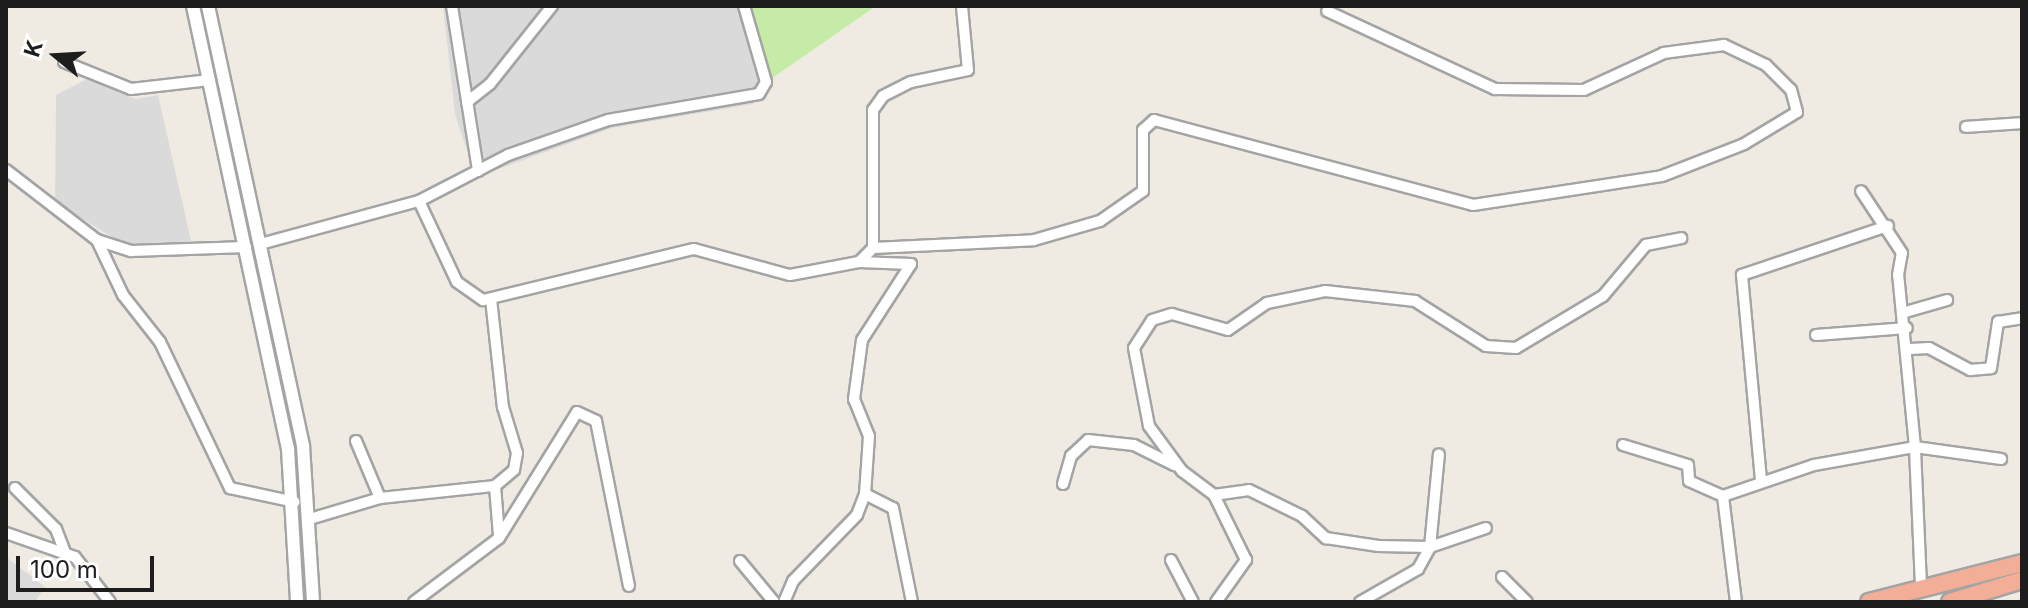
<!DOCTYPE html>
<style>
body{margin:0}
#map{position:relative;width:2028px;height:608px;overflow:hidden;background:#efebe3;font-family:Inter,sans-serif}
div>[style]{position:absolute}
.residential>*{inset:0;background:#dbdada}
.grass>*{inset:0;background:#c6eba7}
.roads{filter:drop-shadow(2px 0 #a4a4a4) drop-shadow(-2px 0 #a4a4a4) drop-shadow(0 2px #a4a4a4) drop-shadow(0 -2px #a4a4a4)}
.minor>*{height:10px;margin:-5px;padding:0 5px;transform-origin:5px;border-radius:5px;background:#fff}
.tertiary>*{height:12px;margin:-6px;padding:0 6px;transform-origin:6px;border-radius:6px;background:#fff}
.trunk>*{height:16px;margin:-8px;padding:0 8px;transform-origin:8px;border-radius:8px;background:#f3ae98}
span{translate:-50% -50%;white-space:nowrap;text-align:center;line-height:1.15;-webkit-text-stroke:8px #fff;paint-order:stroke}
.frame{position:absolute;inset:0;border:8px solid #1d1d1d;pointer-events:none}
.north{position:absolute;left:16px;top:16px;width:80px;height:80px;-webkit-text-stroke:6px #fff;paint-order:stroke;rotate:288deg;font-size:22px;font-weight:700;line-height:32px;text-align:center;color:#1d1d1d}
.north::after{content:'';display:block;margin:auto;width:28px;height:36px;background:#1d1d1d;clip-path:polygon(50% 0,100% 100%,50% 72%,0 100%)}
.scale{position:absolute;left:16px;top:556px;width:138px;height:36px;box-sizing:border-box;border:4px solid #1d1d1d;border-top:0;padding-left:10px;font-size:24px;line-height:28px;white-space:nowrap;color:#1d1d1d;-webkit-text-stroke:6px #fff;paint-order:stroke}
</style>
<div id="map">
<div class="residential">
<i style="clip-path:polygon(443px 6px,748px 6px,768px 81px,753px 104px,612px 128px,476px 177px,455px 114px)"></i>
<i style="clip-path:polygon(87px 79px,136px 99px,158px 95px,192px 245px,125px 245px,55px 202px,56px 95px)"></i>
<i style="clip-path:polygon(6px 557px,45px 587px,35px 602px,6px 602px)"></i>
</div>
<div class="grass">
<i style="clip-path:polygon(748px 6px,876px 6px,768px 81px)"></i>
</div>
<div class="roads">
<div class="minor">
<i style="left:452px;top:6px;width:167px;rotate:81deg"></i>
<i style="left:64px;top:62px;width:72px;rotate:21.9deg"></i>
<i style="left:131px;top:89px;width:79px;rotate:-6.6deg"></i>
<i style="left:467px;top:102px;width:29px;rotate:-38deg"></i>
<i style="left:490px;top:84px;width:100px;rotate:-51.5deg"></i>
<i style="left:1966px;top:127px;width:56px;rotate:-4.1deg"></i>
<i style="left:6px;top:170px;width:115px;rotate:37.6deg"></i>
<i style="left:97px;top:240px;width:36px;rotate:18deg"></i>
<i style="left:131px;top:251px;width:115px;rotate:-2deg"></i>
<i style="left:419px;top:201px;width:89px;rotate:64.9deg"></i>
<i style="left:457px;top:282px;width:32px;rotate:35deg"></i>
<i style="left:483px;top:300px;width:217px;rotate:-13.6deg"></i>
<i style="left:694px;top:249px;width:99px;rotate:15.2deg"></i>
<i style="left:790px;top:275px;width:70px;rotate:-10.7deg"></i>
<i style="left:859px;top:262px;width:52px;rotate:2.2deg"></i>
<i style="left:911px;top:264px;width:90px;rotate:122.8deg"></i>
<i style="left:862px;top:340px;width:60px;rotate:97.7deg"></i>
<i style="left:854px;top:399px;width:40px;rotate:68deg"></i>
<i style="left:869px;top:436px;width:58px;rotate:93.9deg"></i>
<i style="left:865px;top:494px;width:22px;rotate:111deg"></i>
<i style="left:857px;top:515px;width:92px;rotate:134.1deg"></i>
<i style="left:793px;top:581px;width:23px;rotate:113deg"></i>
<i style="left:97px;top:240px;width:61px;rotate:64.7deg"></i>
<i style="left:123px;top:295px;width:60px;rotate:51.8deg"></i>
<i style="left:160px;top:342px;width:162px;rotate:64.4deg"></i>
<i style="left:230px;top:488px;width:66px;rotate:12.2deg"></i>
<i style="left:264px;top:243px;width:161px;rotate:-15.2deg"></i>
<i style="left:419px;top:201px;width:100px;rotate:-27.3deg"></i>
<i style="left:508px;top:155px;width:106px;rotate:-19.3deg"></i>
<i style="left:608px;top:120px;width:153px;rotate:-9.8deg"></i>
<i style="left:759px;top:94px;width:14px;rotate:-60deg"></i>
<i style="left:766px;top:82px;width:79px;rotate:-106.1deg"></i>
<i style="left:873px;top:248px;width:161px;rotate:-2.8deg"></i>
<i style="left:1034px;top:240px;width:69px;rotate:-16.1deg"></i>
<i style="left:1100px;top:221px;width:52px;rotate:-34.9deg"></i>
<i style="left:1143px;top:191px;width:61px;rotate:-90deg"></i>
<i style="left:1143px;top:130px;width:15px;rotate:-42deg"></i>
<i style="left:1154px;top:120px;width:330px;rotate:14.9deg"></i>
<i style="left:1473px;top:205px;width:191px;rotate:-8.7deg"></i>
<i style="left:1662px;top:176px;width:88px;rotate:-21.3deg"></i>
<i style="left:1744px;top:144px;width:62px;rotate:-31.1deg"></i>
<i style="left:1797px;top:112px;width:23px;rotate:-105deg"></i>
<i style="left:1791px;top:90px;width:35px;rotate:-135deg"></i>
<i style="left:1766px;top:65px;width:47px;rotate:-154.5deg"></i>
<i style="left:1724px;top:45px;width:61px;rotate:172.4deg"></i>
<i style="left:1664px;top:53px;width:88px;rotate:155.2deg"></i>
<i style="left:1584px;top:90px;width:89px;rotate:-179.4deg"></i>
<i style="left:1495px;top:89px;width:185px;rotate:-155.1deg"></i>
<i style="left:859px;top:262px;width:20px;rotate:-45deg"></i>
<i style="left:873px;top:248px;width:138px;rotate:-90deg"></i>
<i style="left:873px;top:110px;width:17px;rotate:-54deg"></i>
<i style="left:883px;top:96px;width:31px;rotate:-27deg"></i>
<i style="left:911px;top:82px;width:58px;rotate:-11.9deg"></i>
<i style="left:968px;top:70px;width:64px;rotate:-95.4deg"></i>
<i style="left:491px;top:299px;width:109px;rotate:83.7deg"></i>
<i style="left:503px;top:407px;width:48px;rotate:73.1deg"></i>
<i style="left:517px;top:453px;width:17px;rotate:100deg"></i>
<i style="left:514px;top:470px;width:25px;rotate:140deg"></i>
<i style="left:1902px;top:313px;width:47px;rotate:-16.1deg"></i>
<i style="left:1816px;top:335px;width:91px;rotate:-4.4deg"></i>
<i style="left:1910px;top:349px;width:19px;rotate:-3deg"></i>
<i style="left:1929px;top:348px;width:47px;rotate:28.2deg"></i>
<i style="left:1970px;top:370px;width:21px;rotate:-5deg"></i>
<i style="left:1991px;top:368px;width:47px;rotate:-81.3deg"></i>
<i style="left:1998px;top:322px;width:24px;rotate:-9deg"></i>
<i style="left:356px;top:441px;width:62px;rotate:67.2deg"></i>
<i style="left:1623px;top:445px;width:68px;rotate:17.1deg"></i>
<i style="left:1688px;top:465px;width:16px;rotate:86deg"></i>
<i style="left:1689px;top:481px;width:37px;rotate:24deg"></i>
<i style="left:1761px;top:480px;width:206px;rotate:-95.3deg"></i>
<i style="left:1742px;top:275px;width:154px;rotate:-18.6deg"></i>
<i style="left:1063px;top:484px;width:29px;rotate:-74deg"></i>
<i style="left:1071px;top:456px;width:23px;rotate:-43deg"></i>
<i style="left:1088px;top:440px;width:46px;rotate:6.2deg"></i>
<i style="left:1134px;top:445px;width:45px;rotate:26.6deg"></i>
<i style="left:15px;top:488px;width:58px;rotate:45deg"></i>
<i style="left:56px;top:529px;width:25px;rotate:69deg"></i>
<i style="left:865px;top:494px;width:31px;rotate:27deg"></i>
<i style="left:893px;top:508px;width:96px;rotate:78.6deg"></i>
<i style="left:1214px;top:495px;width:35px;rotate:-8deg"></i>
<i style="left:1249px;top:490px;width:59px;rotate:26.1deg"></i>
<i style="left:1302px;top:516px;width:33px;rotate:43deg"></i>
<i style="left:1326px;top:538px;width:53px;rotate:8.7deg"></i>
<i style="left:1378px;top:546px;width:52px;rotate:1.1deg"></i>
<i style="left:1430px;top:547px;width:59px;rotate:-18.7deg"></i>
<i style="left:313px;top:518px;width:70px;rotate:-16.6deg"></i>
<i style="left:380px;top:498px;width:116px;rotate:-6deg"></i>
<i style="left:495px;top:486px;width:50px;rotate:85.4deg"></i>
<i style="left:6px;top:533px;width:73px;rotate:19.2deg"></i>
<i style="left:75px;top:557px;width:57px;rotate:52.1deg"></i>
<i style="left:1171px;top:560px;width:47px;rotate:62.4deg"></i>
<i style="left:740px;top:561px;width:53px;rotate:50.3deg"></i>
<i style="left:1502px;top:577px;width:35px;rotate:45deg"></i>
<i style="left:1921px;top:586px;width:139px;rotate:-92.5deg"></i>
<i style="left:1915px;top:447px;width:87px;rotate:7.9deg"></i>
<i style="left:414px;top:602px;width:106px;rotate:-37deg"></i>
<i style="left:499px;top:538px;width:148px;rotate:-58.2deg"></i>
<i style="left:577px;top:412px;width:21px;rotate:25deg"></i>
<i style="left:596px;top:421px;width:168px;rotate:78.7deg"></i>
<i style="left:1216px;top:602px;width:52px;rotate:-54.5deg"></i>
<i style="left:1246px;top:560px;width:72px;rotate:-116.2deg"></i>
<i style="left:1214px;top:495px;width:40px;rotate:-143deg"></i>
<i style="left:1182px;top:471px;width:56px;rotate:-126.3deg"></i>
<i style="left:1149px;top:426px;width:79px;rotate:-100.9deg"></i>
<i style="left:1134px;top:348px;width:33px;rotate:-57deg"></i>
<i style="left:1152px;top:320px;width:21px;rotate:-17deg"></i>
<i style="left:1172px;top:314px;width:58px;rotate:15.9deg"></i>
<i style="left:1228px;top:330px;width:47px;rotate:-34.7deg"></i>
<i style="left:1267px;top:303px;width:59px;rotate:-11.7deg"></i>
<i style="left:1325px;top:291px;width:91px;rotate:6.3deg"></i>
<i style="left:1415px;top:301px;width:84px;rotate:32.4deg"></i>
<i style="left:1486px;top:346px;width:30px;rotate:4deg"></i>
<i style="left:1516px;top:348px;width:101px;rotate:-30.9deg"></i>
<i style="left:1603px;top:296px;width:67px;rotate:-49.9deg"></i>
<i style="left:1646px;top:245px;width:36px;rotate:-11deg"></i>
<i style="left:1360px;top:602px;width:67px;rotate:-29.6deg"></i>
<i style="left:1418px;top:569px;width:25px;rotate:-61deg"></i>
<i style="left:1430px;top:547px;width:93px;rotate:-84.5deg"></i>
<i style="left:1736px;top:602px;width:107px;rotate:-97deg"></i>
<i style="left:1723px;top:496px;width:96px;rotate:-18.8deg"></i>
<i style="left:1814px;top:465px;width:103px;rotate:-10.1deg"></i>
<i style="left:1915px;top:447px;width:173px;rotate:-95.6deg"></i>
<i style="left:1898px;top:275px;width:22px;rotate:-80deg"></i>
<i style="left:1902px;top:253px;width:74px;rotate:-123.5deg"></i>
</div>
<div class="tertiary">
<i style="left:193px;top:6px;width:453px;rotate:77.9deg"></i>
<i style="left:288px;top:449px;width:153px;rotate:86.6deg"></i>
<i style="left:208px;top:6px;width:450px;rotate:77.8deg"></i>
<i style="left:303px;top:446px;width:156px;rotate:86.3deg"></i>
</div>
<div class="trunk">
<i style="left:1869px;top:602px;width:158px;rotate:-14.3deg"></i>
<i style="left:1950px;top:602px;width:75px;rotate:-17deg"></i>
</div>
</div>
<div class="frame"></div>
<div class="north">K</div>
<div class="scale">100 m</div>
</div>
